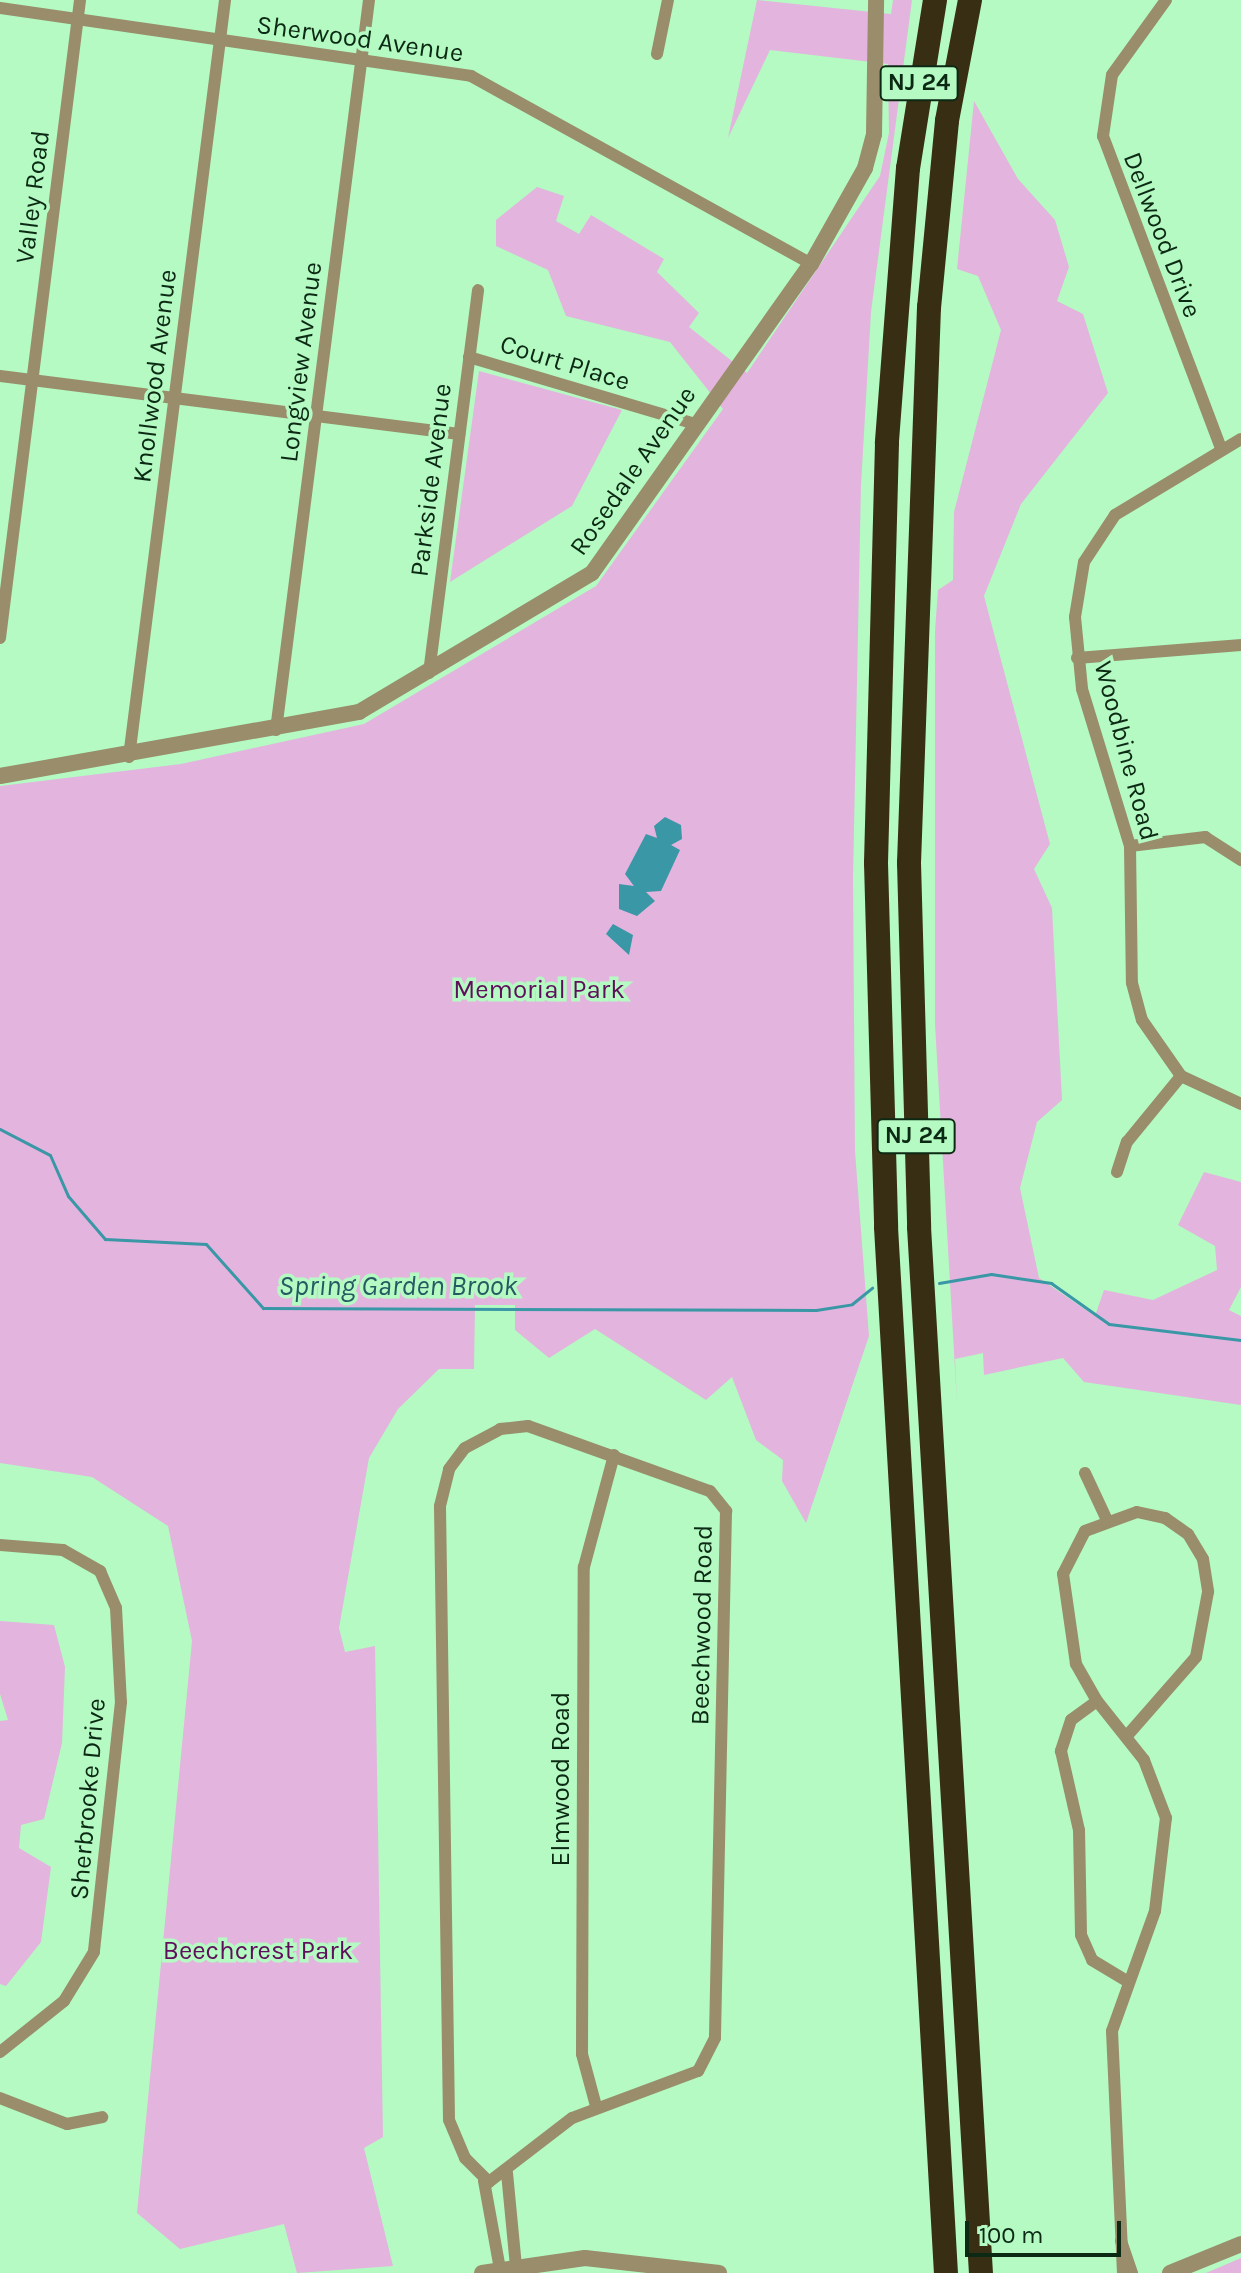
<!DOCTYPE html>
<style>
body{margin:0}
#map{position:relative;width:1241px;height:2273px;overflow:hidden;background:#b4fac2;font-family:Karla,sans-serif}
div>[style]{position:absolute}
.green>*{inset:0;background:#e3b4de}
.water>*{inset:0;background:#3a97a6}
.stream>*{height:3px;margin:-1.5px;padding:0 1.5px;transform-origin:1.5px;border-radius:1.5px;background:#3a97a6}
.minor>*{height:12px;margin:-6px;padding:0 6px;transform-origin:6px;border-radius:6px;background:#998d6b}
.tertiary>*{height:16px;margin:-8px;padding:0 8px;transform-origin:8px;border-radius:8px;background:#998d6b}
.motorway>*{height:24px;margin:-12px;padding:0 12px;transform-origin:12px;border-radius:12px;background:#382e13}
span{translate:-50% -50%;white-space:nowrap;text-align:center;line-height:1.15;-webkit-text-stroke:7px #b4fac2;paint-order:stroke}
.shield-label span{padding:2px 6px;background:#b4fac2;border:2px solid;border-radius:6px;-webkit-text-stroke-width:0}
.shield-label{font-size:24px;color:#0c2914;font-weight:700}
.street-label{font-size:26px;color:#0c2914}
.park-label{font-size:26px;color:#5e0e5a}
.water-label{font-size:28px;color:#265a62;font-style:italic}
.scale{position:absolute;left:965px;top:2221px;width:156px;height:36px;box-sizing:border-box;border:4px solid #0c2914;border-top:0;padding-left:10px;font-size:24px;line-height:28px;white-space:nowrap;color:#0c2914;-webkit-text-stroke:6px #b4fac2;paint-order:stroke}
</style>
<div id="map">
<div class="green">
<i style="clip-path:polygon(757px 0,891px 14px,893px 0,912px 0,871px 312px,861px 485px,853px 878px,855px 1151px,869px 1336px,806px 1523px,782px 1481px,783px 1460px,756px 1440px,732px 1377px,706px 1400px,595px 1329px,549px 1358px,515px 1330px,515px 1305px,475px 1305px,474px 1369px,439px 1369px,398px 1409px,369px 1458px,339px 1628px,345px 1652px,375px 1646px,383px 2137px,364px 2148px,393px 2266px,297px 2273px,284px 2224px,180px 2249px,137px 2213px,192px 1641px,168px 1526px,92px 1477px,0 1463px,0 786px,181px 764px,364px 724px,596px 586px,723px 409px,670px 342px,566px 316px,548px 270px,496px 246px,496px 220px,537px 187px,564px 196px,556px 221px,579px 234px,591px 215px,664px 259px,657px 272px,699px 313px,689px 327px,747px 373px,880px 176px,889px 133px,888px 64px,770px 50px,728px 138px)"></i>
<i style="clip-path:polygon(974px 101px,1018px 179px,1055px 220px,1069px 267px,1057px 301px,1083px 314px,1108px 393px,1021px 504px,984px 596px,1050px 844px,1034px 869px,1052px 908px,1062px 1100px,1037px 1122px,1020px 1188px,1039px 1278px,1095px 1316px,1104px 1290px,1153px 1300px,1217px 1270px,1215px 1246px,1178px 1225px,1204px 1172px,1241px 1182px,1241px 1287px,1229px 1310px,1241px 1316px,1241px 1405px,1084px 1382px,1063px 1358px,984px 1375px,983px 1353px,955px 1359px,957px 1403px,935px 1024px,935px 631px,938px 590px,953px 580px,954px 512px,1001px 330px,978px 276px,957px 269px)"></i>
<i style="clip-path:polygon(479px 371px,622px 410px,572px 506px,450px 582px)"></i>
<i style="clip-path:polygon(0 1621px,54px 1625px,65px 1667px,62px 1743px,44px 1819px,21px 1825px,19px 1848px,51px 1867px,41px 1942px,6px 1986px,0 1984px,0 1721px,8px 1720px,0 1694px)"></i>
<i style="clip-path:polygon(1241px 2258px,1241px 2273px,1206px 2273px)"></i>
</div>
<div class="water">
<i style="clip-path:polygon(665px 817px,681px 825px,682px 839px,671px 845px,680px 850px,661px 891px,646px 892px,655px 901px,637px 916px,619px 909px,619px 884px,634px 886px,625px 874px,646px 834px,657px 838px,654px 826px)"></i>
<i style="clip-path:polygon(613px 924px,633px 935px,629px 955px,606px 934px)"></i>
</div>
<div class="stream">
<i style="left:0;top:1129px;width:56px;rotate:27.5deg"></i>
<i style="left:50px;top:1155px;width:45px;rotate:66.3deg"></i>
<i style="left:68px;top:1196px;width:57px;rotate:49.3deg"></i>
<i style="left:105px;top:1239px;width:101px;rotate:2.8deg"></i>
<i style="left:206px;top:1244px;width:86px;rotate:48.3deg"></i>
<i style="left:263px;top:1308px;width:553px;rotate:0.21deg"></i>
<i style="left:816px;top:1310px;width:36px;rotate:-9deg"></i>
<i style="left:852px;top:1304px;width:26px;rotate:-39deg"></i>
<i style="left:939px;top:1283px;width:53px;rotate:-9.8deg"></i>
<i style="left:991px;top:1274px;width:61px;rotate:8.5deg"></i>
<i style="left:1051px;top:1283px;width:71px;rotate:35.3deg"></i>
<i style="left:1109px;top:1324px;width:133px;rotate:6.9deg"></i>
</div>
<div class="minor">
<i style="left:1166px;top:0;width:92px;rotate:125.8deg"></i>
<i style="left:1112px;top:75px;width:62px;rotate:98.4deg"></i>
<i style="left:1103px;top:136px;width:335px;rotate:69.3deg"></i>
<i style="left:0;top:8px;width:476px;rotate:8.2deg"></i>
<i style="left:471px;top:76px;width:389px;rotate:28.9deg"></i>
<i style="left:657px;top:54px;width:55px;rotate:-78.5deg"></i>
<i style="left:469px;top:357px;width:236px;rotate:16.5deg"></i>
<i style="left:0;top:376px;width:463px;rotate:7.2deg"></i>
<i style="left:1241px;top:439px;width:147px;rotate:148.9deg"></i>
<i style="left:1115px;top:515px;width:56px;rotate:123.4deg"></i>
<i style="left:1084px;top:562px;width:56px;rotate:99.3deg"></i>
<i style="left:1075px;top:617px;width:72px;rotate:84.4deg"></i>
<i style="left:1082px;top:689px;width:164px;rotate:73deg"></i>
<i style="left:1130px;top:846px;width:137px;rotate:89.2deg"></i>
<i style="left:1132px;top:983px;width:38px;rotate:75deg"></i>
<i style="left:1142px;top:1020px;width:68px;rotate:55.1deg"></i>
<i style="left:1181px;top:1076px;width:66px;rotate:25deg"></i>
<i style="left:0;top:638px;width:643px;rotate:-82.85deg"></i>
<i style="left:1077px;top:658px;width:165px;rotate:-4.5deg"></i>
<i style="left:429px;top:673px;width:386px;rotate:-82.7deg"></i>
<i style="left:276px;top:730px;width:736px;rotate:-82.74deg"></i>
<i style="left:129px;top:757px;width:763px;rotate:-82.77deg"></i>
<i style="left:1130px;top:846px;width:76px;rotate:-6.8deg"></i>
<i style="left:1205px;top:837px;width:43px;rotate:32.6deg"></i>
<i style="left:1117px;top:1172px;width:32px;rotate:-72deg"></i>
<i style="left:1127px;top:1142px;width:85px;rotate:-50.7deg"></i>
<i style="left:528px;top:1426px;width:193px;rotate:19.7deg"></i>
<i style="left:710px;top:1491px;width:26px;rotate:51deg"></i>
<i style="left:726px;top:1511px;width:527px;rotate:91.2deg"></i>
<i style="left:715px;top:2038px;width:37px;rotate:117deg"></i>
<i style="left:698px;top:2071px;width:134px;rotate:159.5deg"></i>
<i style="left:572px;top:2118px;width:105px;rotate:142.4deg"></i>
<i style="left:489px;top:2182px;width:34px;rotate:-135deg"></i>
<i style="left:465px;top:2158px;width:41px;rotate:-112.8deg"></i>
<i style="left:449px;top:2120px;width:614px;rotate:-90.84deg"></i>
<i style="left:440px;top:1506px;width:38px;rotate:-76deg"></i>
<i style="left:449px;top:1469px;width:26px;rotate:-53deg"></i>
<i style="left:465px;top:1448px;width:40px;rotate:-28deg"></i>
<i style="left:500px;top:1429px;width:28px;rotate:-6deg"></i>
<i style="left:1085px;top:1473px;width:50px;rotate:65deg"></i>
<i style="left:0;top:1545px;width:63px;rotate:4.5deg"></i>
<i style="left:63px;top:1550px;width:43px;rotate:29.6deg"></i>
<i style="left:100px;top:1571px;width:40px;rotate:66.6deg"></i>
<i style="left:116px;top:1608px;width:94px;rotate:87deg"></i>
<i style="left:121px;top:1702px;width:251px;rotate:96.2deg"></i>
<i style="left:94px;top:1952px;width:57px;rotate:121.5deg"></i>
<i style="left:64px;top:2001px;width:82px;rotate:141.4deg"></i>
<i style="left:1097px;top:1701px;width:32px;rotate:144deg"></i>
<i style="left:1071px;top:1720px;width:33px;rotate:108deg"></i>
<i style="left:1061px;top:1751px;width:81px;rotate:77.2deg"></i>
<i style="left:1079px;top:1830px;width:105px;rotate:88.9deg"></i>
<i style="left:1081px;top:1935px;width:27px;rotate:66deg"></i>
<i style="left:1092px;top:1960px;width:39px;rotate:31deg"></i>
<i style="left:0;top:2098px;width:72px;rotate:21.2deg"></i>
<i style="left:67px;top:2124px;width:36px;rotate:-11deg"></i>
<i style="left:596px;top:2106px;width:54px;rotate:-105.1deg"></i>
<i style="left:582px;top:2054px;width:487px;rotate:-89.8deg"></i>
<i style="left:584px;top:1567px;width:116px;rotate:-75deg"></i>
<i style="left:507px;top:2173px;width:93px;rotate:84.5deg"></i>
<i style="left:484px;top:2181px;width:89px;rotate:79.7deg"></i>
<i style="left:1121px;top:2241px;width:34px;rotate:71deg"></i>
<i style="left:1123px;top:2273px;width:242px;rotate:-92.6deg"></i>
<i style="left:1112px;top:2031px;width:127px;rotate:-70.3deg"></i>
<i style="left:1155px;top:1911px;width:94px;rotate:-83.3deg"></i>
<i style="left:1166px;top:1818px;width:62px;rotate:-110.8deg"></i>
<i style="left:1144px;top:1760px;width:75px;rotate:-128.5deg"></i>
<i style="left:1097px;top:1701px;width:43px;rotate:-119.6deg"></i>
<i style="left:1076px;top:1664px;width:91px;rotate:-98.2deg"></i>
<i style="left:1063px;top:1574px;width:48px;rotate:-62.9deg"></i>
<i style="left:1085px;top:1531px;width:55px;rotate:-20.1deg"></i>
<i style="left:1137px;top:1512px;width:29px;rotate:12deg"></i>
<i style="left:1165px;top:1518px;width:28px;rotate:35deg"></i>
<i style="left:1188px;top:1534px;width:29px;rotate:59deg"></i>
<i style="left:1203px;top:1559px;width:33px;rotate:81deg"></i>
<i style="left:1208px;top:1592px;width:66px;rotate:100.5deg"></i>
<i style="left:1196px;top:1657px;width:106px;rotate:131.2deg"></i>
</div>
<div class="tertiary">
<i style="left:0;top:776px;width:365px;rotate:-10.1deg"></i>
<i style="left:359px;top:712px;width:271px;rotate:-30.8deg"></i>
<i style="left:592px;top:573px;width:379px;rotate:-54.7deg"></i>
<i style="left:811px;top:264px;width:110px;rotate:-60.6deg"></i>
<i style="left:865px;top:168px;width:35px;rotate:-75deg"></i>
<i style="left:874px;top:134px;width:134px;rotate:-89.1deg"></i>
<i style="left:482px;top:2273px;width:104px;rotate:-8.3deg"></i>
<i style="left:585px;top:2258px;width:135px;rotate:6.4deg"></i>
<i style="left:1170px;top:2273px;width:77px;rotate:-22.2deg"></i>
</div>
<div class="motorway">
<i style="left:935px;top:0;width:170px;rotate:99.1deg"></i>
<i style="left:908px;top:168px;width:276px;rotate:94.4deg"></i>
<i style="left:887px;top:443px;width:420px;rotate:91.5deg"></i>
<i style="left:876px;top:863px;width:364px;rotate:88.4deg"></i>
<i style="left:886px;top:1227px;width:1048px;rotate:86.72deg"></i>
<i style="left:970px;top:0;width:123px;rotate:100.8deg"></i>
<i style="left:947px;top:121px;width:187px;rotate:95.5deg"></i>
<i style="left:929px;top:307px;width:556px;rotate:92.06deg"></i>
<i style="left:909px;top:863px;width:364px;rotate:88.4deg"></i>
<i style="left:919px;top:1227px;width:1048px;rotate:86.61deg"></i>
</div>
<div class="shield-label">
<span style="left:919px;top:83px">NJ 24</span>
<span style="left:916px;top:1136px">NJ 24</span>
</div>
<div class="street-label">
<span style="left:360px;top:39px;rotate:8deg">Sherwood Avenue</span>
<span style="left:33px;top:197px;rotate:-83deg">Valley Road</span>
<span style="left:1162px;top:235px;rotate:69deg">Dellwood Drive</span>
<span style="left:301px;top:362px;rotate:-83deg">Longview Avenue</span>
<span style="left:565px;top:363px;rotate:17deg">Court Place</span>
<span style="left:155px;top:376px;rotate:-83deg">Knollwood Avenue</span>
<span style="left:633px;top:471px;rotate:-55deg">Rosedale Avenue</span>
<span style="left:431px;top:480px;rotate:-83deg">Parkside Avenue</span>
<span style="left:1126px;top:751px;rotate:75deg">Woodbine Road</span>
<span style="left:702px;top:1625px;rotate:-89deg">Beechwood Road</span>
<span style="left:561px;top:1779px;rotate:-90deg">Elmwood Road</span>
<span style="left:88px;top:1799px;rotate:-85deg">Sherbrooke Drive</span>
</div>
<div class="park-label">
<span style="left:539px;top:990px">Memorial Park</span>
<span style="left:258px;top:1951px">Beechcrest Park</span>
</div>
<div class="water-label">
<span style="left:398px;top:1286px">Spring Garden Brook</span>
</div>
<div class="scale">100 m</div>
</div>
